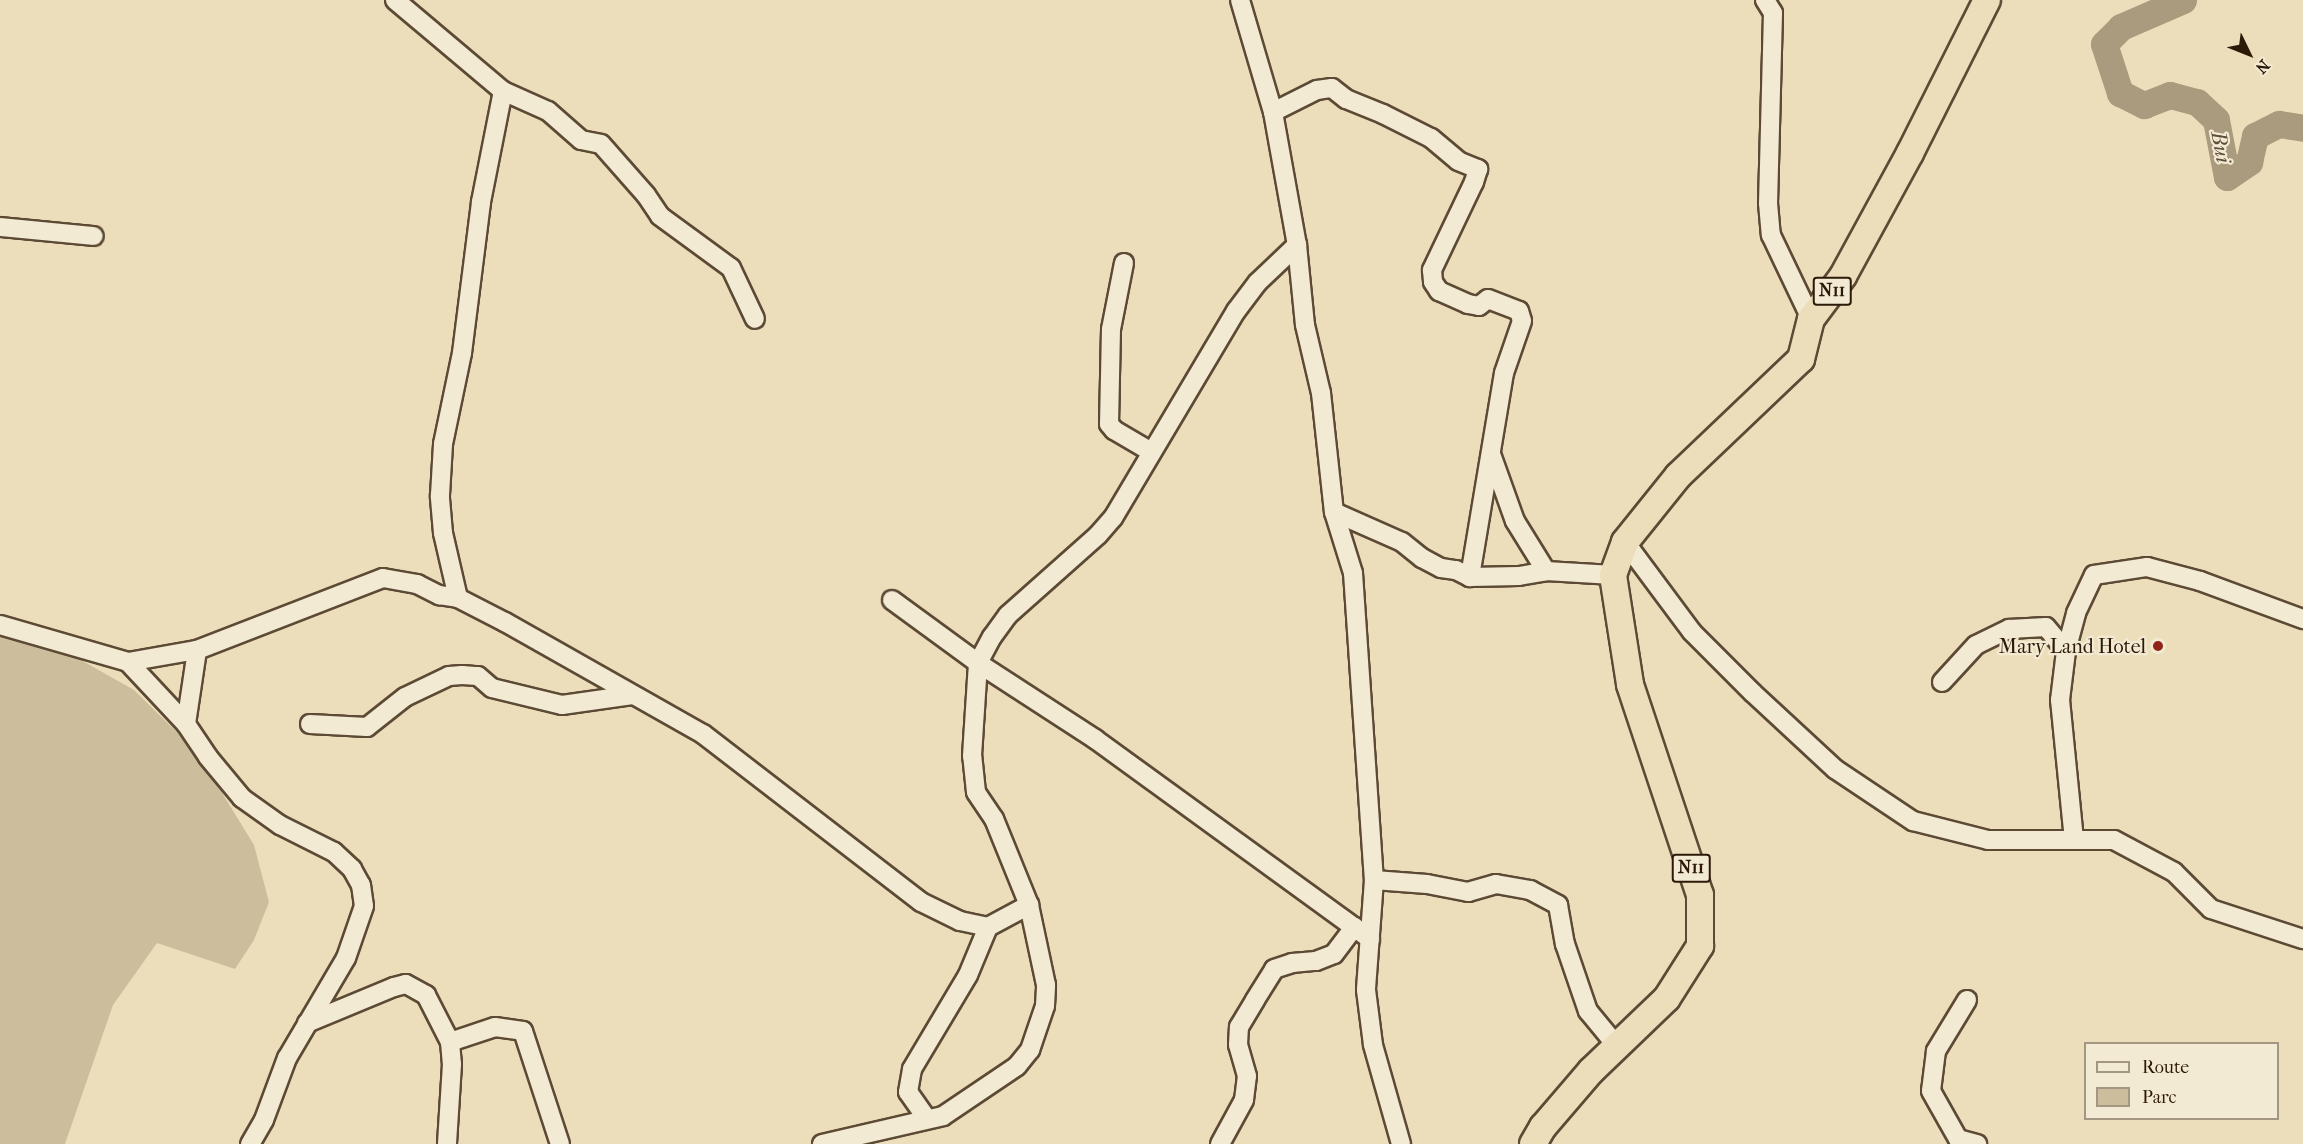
<!DOCTYPE html>
<style>
body{margin:0}
#map{position:relative;width:2303px;height:1144px;overflow:hidden;background:#eddebb;font-family:"IM FELL French Canon",serif}
div>[style]{position:absolute}
.green>*{inset:0;background:#ccbd9d}
.river>*{height:27px;margin:-13.5px;padding:0 13.5px;transform-origin:13.5px;border-radius:13.5px;background:#ab9b7e}
.roads{filter:drop-shadow(2px 0 #5c4a35) drop-shadow(-2px 0 #5c4a35) drop-shadow(0 2px #5c4a35) drop-shadow(0 -2px #5c4a35)}
.minor>*{height:18px;margin:-9px;padding:0 9px;transform-origin:9px;border-radius:9px;background:#f3ead3}
.highway>*{height:26px;margin:-13px;padding:0 13px;transform-origin:13px;border-radius:13px;background:#eddebb}
.dots>*{width:16px;height:16px;translate:-50% -50%;box-sizing:border-box;border:3px solid #f3ead3;border-radius:50%}
span{translate:-50% -50%;white-space:nowrap;text-align:center;line-height:1.15;-webkit-text-stroke:4.5px #f3ead3;paint-order:stroke}
.shield-label span{padding:2px 4px;background:#f3ead3;border:2px solid;border-radius:4px;-webkit-text-stroke-width:0}
.shield-label{font-size:18px;color:#2c1908;font-weight:700}
.poi-label{font-size:20px;color:#2c1908}
.right{translate:-100% -50%;text-align:right}
.water-label{font-size:21px;color:#5f4d37;font-style:italic}
.legend{position:absolute;left:2084px;top:1042px;width:195px;height:78px;box-sizing:border-box;background:#f3ead3;border:2px solid #a39682;margin:0;padding:8px 10px;list-style:none;font-size:18px;color:#2c1908}
.legend li{display:flex;align-items:center;gap:12px;height:30px}
.legend b{width:30px;border:2px solid #a39682}
.north{position:absolute;left:2219px;top:24px;width:60px;height:60px;-webkit-text-stroke:4px #f3ead3;paint-order:stroke;rotate:133deg;font-size:16px;font-weight:700;line-height:24px;text-align:center;color:#2c1908}
.north::after{content:'';display:block;margin:auto;width:21px;height:27px;background:#2c1908;clip-path:polygon(50% 0,100% 100%,50% 72%,0 100%)}
</style>
<div id="map">
<div class="green">
<i style="clip-path:polygon(0 634px,9px 634px,72px 655px,134px 690px,197px 752px,254px 845px,269px 902px,254px 940px,235px 969px,157px 943px,113px 1005px,65px 1144px,0 1144px)"></i>
</div>
<div class="river">
<i style="left:2183px;top:0;width:68px;rotate:156.5deg"></i>
<i style="left:2121px;top:27px;width:24px;rotate:135deg"></i>
<i style="left:2104px;top:44px;width:52px;rotate:71.9deg"></i>
<i style="left:2120px;top:93px;width:27px;rotate:27deg"></i>
<i style="left:2144px;top:105px;width:28px;rotate:-21deg"></i>
<i style="left:2170px;top:95px;width:28px;rotate:15deg"></i>
<i style="left:2197px;top:102px;width:26px;rotate:43deg"></i>
<i style="left:2216px;top:120px;width:58px;rotate:79.1deg"></i>
<i style="left:2227px;top:177px;width:27px;rotate:-34deg"></i>
<i style="left:2249px;top:162px;width:27px;rotate:-77deg"></i>
<i style="left:2255px;top:136px;width:27px;rotate:-27deg"></i>
<i style="left:2279px;top:124px;width:24px;rotate:9deg"></i>
</div>
<div class="roads">
<div class="minor">
<i style="left:395px;top:0;width:141px;rotate:40.1deg"></i>
<i style="left:503px;top:91px;width:49px;rotate:24deg"></i>
<i style="left:548px;top:111px;width:44px;rotate:41.3deg"></i>
<i style="left:581px;top:140px;width:20px;rotate:11deg"></i>
<i style="left:601px;top:144px;width:68px;rotate:48.6deg"></i>
<i style="left:646px;top:195px;width:25px;rotate:56deg"></i>
<i style="left:660px;top:216px;width:88px;rotate:36.2deg"></i>
<i style="left:731px;top:268px;width:56px;rotate:64.8deg"></i>
<i style="left:1240px;top:0;width:117px;rotate:73.6deg"></i>
<i style="left:1273px;top:112px;width:135px;rotate:79.8deg"></i>
<i style="left:1297px;top:245px;width:80px;rotate:84.3deg"></i>
<i style="left:1305px;top:325px;width:70px;rotate:76.8deg"></i>
<i style="left:1321px;top:393px;width:120px;rotate:83.8deg"></i>
<i style="left:1334px;top:512px;width:64px;rotate:72.7deg"></i>
<i style="left:1353px;top:573px;width:308px;rotate:86.1deg"></i>
<i style="left:1374px;top:880px;width:110px;rotate:94.2deg"></i>
<i style="left:1366px;top:990px;width:55px;rotate:82.7deg"></i>
<i style="left:1373px;top:1045px;width:103px;rotate:74.2deg"></i>
<i style="left:1765px;top:0;width:15px;rotate:58deg"></i>
<i style="left:1773px;top:13px;width:190px;rotate:91.5deg"></i>
<i style="left:1768px;top:203px;width:32px;rotate:85deg"></i>
<i style="left:1771px;top:235px;width:93px;rotate:64.5deg"></i>
<i style="left:1273px;top:112px;width:49px;rotate:-26.6deg"></i>
<i style="left:1317px;top:90px;width:15px;rotate:-8deg"></i>
<i style="left:1332px;top:88px;width:18px;rotate:38deg"></i>
<i style="left:1346px;top:99px;width:40px;rotate:22deg"></i>
<i style="left:1383px;top:114px;width:54px;rotate:26.6deg"></i>
<i style="left:1431px;top:138px;width:35px;rotate:40deg"></i>
<i style="left:1458px;top:161px;width:22px;rotate:22deg"></i>
<i style="left:1478px;top:169px;width:14px;rotate:107deg"></i>
<i style="left:1474px;top:182px;width:98px;rotate:115.5deg"></i>
<i style="left:1432px;top:270px;width:12px;rotate:85deg"></i>
<i style="left:1433px;top:282px;width:11px;rotate:56deg"></i>
<i style="left:1439px;top:291px;width:32px;rotate:24deg"></i>
<i style="left:1468px;top:304px;width:11px;rotate:10deg"></i>
<i style="left:1479px;top:306px;width:11px;rotate:-38deg"></i>
<i style="left:1488px;top:299px;width:33px;rotate:21deg"></i>
<i style="left:1519px;top:311px;width:10px;rotate:73deg"></i>
<i style="left:1522px;top:321px;width:55px;rotate:109.1deg"></i>
<i style="left:1504px;top:373px;width:207px;rotate:99.5deg"></i>
<i style="left:0;top:227px;width:94px;rotate:5.5deg"></i>
<i style="left:1124px;top:263px;width:67px;rotate:101.1deg"></i>
<i style="left:1111px;top:329px;width:95px;rotate:91.2deg"></i>
<i style="left:1109px;top:424px;width:8px;rotate:50deg"></i>
<i style="left:1114px;top:430px;width:42px;rotate:30.3deg"></i>
<i style="left:1491px;top:454px;width:71px;rotate:70.3deg"></i>
<i style="left:1515px;top:521px;width:59px;rotate:58.2deg"></i>
<i style="left:1334px;top:512px;width:74px;rotate:23.8deg"></i>
<i style="left:1402px;top:542px;width:26px;rotate:39deg"></i>
<i style="left:1422px;top:558px;width:21px;rotate:28deg"></i>
<i style="left:1441px;top:568px;width:15px;rotate:8deg"></i>
<i style="left:1456px;top:570px;width:16px;rotate:27deg"></i>
<i style="left:1470px;top:577px;width:49px;rotate:-1.2deg"></i>
<i style="left:1519px;top:576px;width:27px;rotate:-10deg"></i>
<i style="left:1546px;top:571px;width:67px;rotate:3.4deg"></i>
<i style="left:1625px;top:542px;width:112px;rotate:53.3deg"></i>
<i style="left:1692px;top:632px;width:86px;rotate:45deg"></i>
<i style="left:1753px;top:693px;width:112px;rotate:42.8deg"></i>
<i style="left:1835px;top:769px;width:94px;rotate:33.7deg"></i>
<i style="left:1913px;top:821px;width:77px;rotate:14.2deg"></i>
<i style="left:1988px;top:840px;width:126px"></i>
<i style="left:2114px;top:840px;width:68px;rotate:28.1deg"></i>
<i style="left:2174px;top:872px;width:52px;rotate:45deg"></i>
<i style="left:2211px;top:909px;width:97px;rotate:18.1deg"></i>
<i style="left:458px;top:598px;width:67px;rotate:-103deg"></i>
<i style="left:443px;top:533px;width:38px;rotate:-95deg"></i>
<i style="left:440px;top:495px;width:51px;rotate:-86.6deg"></i>
<i style="left:443px;top:444px;width:93px;rotate:-78.2deg"></i>
<i style="left:462px;top:353px;width:152px;rotate:-82.8deg"></i>
<i style="left:481px;top:202px;width:113px;rotate:-78.8deg"></i>
<i style="left:892px;top:600px;width:107px;rotate:36.2deg"></i>
<i style="left:978px;top:663px;width:140px;rotate:33deg"></i>
<i style="left:1095px;top:739px;width:340px;rotate:36deg"></i>
<i style="left:0;top:625px;width:133px;rotate:16.1deg"></i>
<i style="left:128px;top:662px;width:70px;rotate:-9.9deg"></i>
<i style="left:197px;top:650px;width:199px;rotate:-21.2deg"></i>
<i style="left:383px;top:578px;width:35px;rotate:10deg"></i>
<i style="left:417px;top:584px;width:25px;rotate:27deg"></i>
<i style="left:439px;top:595px;width:19px;rotate:9deg"></i>
<i style="left:458px;top:598px;width:53px;rotate:27.1deg"></i>
<i style="left:505px;top:622px;width:227px;rotate:29.5deg"></i>
<i style="left:703px;top:734px;width:275px;rotate:37.6deg"></i>
<i style="left:921px;top:902px;width:43px;rotate:26deg"></i>
<i style="left:960px;top:921px;width:29px;rotate:12deg"></i>
<i style="left:988px;top:927px;width:47px;rotate:-28.2deg"></i>
<i style="left:128px;top:662px;width:85px;rotate:46.9deg"></i>
<i style="left:186px;top:724px;width:75px;rotate:-81.5deg"></i>
<i style="left:1942px;top:682px;width:50px;rotate:-47.4deg"></i>
<i style="left:1976px;top:645px;width:37px;rotate:-26deg"></i>
<i style="left:2009px;top:629px;width:37px;rotate:-3deg"></i>
<i style="left:2046px;top:627px;width:31px;rotate:50deg"></i>
<i style="left:186px;top:724px;width:40px;rotate:56deg"></i>
<i style="left:208px;top:757px;width:53px;rotate:50.3deg"></i>
<i style="left:242px;top:798px;width:47px;rotate:35.4deg"></i>
<i style="left:280px;top:825px;width:60px;rotate:26.6deg"></i>
<i style="left:334px;top:852px;width:25px;rotate:43deg"></i>
<i style="left:352px;top:869px;width:18px;rotate:61deg"></i>
<i style="left:361px;top:885px;width:21px;rotate:82deg"></i>
<i style="left:364px;top:906px;width:55px;rotate:109.1deg"></i>
<i style="left:346px;top:958px;width:116px;rotate:120.5deg"></i>
<i style="left:287px;top:1058px;width:66px;rotate:110.4deg"></i>
<i style="left:264px;top:1120px;width:28px;rotate:120deg"></i>
<i style="left:310px;top:724px;width:57px;rotate:3deg"></i>
<i style="left:367px;top:727px;width:48px;rotate:-38.3deg"></i>
<i style="left:405px;top:697px;width:49px;rotate:-25.5deg"></i>
<i style="left:449px;top:676px;width:13px;rotate:-4deg"></i>
<i style="left:462px;top:675px;width:16px;rotate:4deg"></i>
<i style="left:478px;top:676px;width:18px;rotate:41deg"></i>
<i style="left:492px;top:688px;width:72px;rotate:13.7deg"></i>
<i style="left:562px;top:705px;width:71px;rotate:-8.1deg"></i>
<i style="left:2074px;top:840px;width:141px;rotate:-95.7deg"></i>
<i style="left:2060px;top:700px;width:49px;rotate:-83deg"></i>
<i style="left:2066px;top:651px;width:39px;rotate:-75deg"></i>
<i style="left:2076px;top:613px;width:42px;rotate:-64.7deg"></i>
<i style="left:2094px;top:575px;width:54px;rotate:-8.6deg"></i>
<i style="left:2147px;top:567px;width:55px;rotate:14.8deg"></i>
<i style="left:2200px;top:581px;width:110px;rotate:20.3deg"></i>
<i style="left:1374px;top:880px;width:53px;rotate:4.3deg"></i>
<i style="left:1427px;top:884px;width:42px;rotate:11deg"></i>
<i style="left:1468px;top:892px;width:29px;rotate:-16deg"></i>
<i style="left:1496px;top:884px;width:35px;rotate:10deg"></i>
<i style="left:1530px;top:890px;width:32px;rotate:28deg"></i>
<i style="left:1558px;top:905px;width:40px;rotate:80deg"></i>
<i style="left:1565px;top:944px;width:71px;rotate:71.1deg"></i>
<i style="left:1588px;top:1011px;width:45px;rotate:50.4deg"></i>
<i style="left:1967px;top:1000px;width:60px;rotate:121.3deg"></i>
<i style="left:1936px;top:1051px;width:40px;rotate:97.1deg"></i>
<i style="left:1931px;top:1091px;width:55px;rotate:60.6deg"></i>
<i style="left:1958px;top:1139px;width:20px;rotate:15deg"></i>
<i style="left:307px;top:1023px;width:94px;rotate:-22.5deg"></i>
<i style="left:394px;top:987px;width:12px;rotate:-14deg"></i>
<i style="left:406px;top:984px;width:23px;rotate:29deg"></i>
<i style="left:426px;top:995px;width:53px;rotate:62.9deg"></i>
<i style="left:450px;top:1042px;width:22px;rotate:85deg"></i>
<i style="left:452px;top:1064px;width:80px;rotate:93.6deg"></i>
<i style="left:450px;top:1042px;width:47px;rotate:-18.4deg"></i>
<i style="left:495px;top:1027px;width:28px;rotate:8deg"></i>
<i style="left:523px;top:1031px;width:119px;rotate:71.9deg"></i>
<i style="left:927px;top:1119px;width:33px;rotate:-125deg"></i>
<i style="left:908px;top:1092px;width:23px;rotate:-80deg"></i>
<i style="left:912px;top:1069px;width:109px;rotate:-59.2deg"></i>
<i style="left:968px;top:975px;width:52px;rotate:-67.4deg"></i>
<i style="left:822px;top:1144px;width:124px;rotate:-13deg"></i>
<i style="left:943px;top:1116px;width:89px;rotate:-34deg"></i>
<i style="left:1017px;top:1066px;width:21px;rotate:-51deg"></i>
<i style="left:1030px;top:1050px;width:46px;rotate:-71.2deg"></i>
<i style="left:1045px;top:1006px;width:21px;rotate:-87deg"></i>
<i style="left:1046px;top:985px;width:82px;rotate:-102deg"></i>
<i style="left:1029px;top:905px;width:93px;rotate:-112.1deg"></i>
<i style="left:994px;top:819px;width:32px;rotate:-124deg"></i>
<i style="left:976px;top:792px;width:36px;rotate:-96deg"></i>
<i style="left:972px;top:756px;width:93px;rotate:-86.3deg"></i>
<i style="left:978px;top:663px;width:30px;rotate:-62deg"></i>
<i style="left:992px;top:637px;width:27px;rotate:-54deg"></i>
<i style="left:1008px;top:615px;width:120px;rotate:-41.6deg"></i>
<i style="left:1098px;top:535px;width:23px;rotate:-49deg"></i>
<i style="left:1113px;top:518px;width:241px;rotate:-59.3deg"></i>
<i style="left:1236px;top:311px;width:36px;rotate:-53deg"></i>
<i style="left:1258px;top:282px;width:54px;rotate:-43.5deg"></i>
<i style="left:1220px;top:1144px;width:50px;rotate:-61.4deg"></i>
<i style="left:1244px;top:1100px;width:24px;rotate:-83deg"></i>
<i style="left:1247px;top:1076px;width:32px;rotate:-106deg"></i>
<i style="left:1238px;top:1045px;width:18px;rotate:-87deg"></i>
<i style="left:1239px;top:1027px;width:31px;rotate:-59deg"></i>
<i style="left:1255px;top:1000px;width:36px;rotate:-58deg"></i>
<i style="left:1274px;top:969px;width:19px;rotate:-18deg"></i>
<i style="left:1292px;top:963px;width:24px;rotate:-5deg"></i>
<i style="left:1316px;top:961px;width:19px;rotate:-21deg"></i>
<i style="left:1334px;top:954px;width:34px;rotate:-53deg"></i>
</div>
<div class="highway">
<i style="left:1533px;top:1144px;width:20px;rotate:-60deg"></i>
<i style="left:1543px;top:1127px;width:74px;rotate:-49.4deg"></i>
<i style="left:1591px;top:1071px;width:105px;rotate:-43.8deg"></i>
<i style="left:1667px;top:998px;width:62px;rotate:-57.6deg"></i>
<i style="left:1700px;top:946px;width:51px;rotate:-90deg"></i>
<i style="left:1700px;top:895px;width:222px;rotate:-108.4deg"></i>
<i style="left:1630px;top:684px;width:110px;rotate:-98.9deg"></i>
<i style="left:1613px;top:575px;width:35px;rotate:-70deg"></i>
<i style="left:1625px;top:542px;width:85px;rotate:-51.2deg"></i>
<i style="left:1678px;top:476px;width:170px;rotate:-43.6deg"></i>
<i style="left:1801px;top:359px;width:41px;rotate:-76deg"></i>
<i style="left:1811px;top:319px;width:54px;rotate:-53.3deg"></i>
<i style="left:1843px;top:276px;width:140px;rotate:-61.4deg"></i>
<i style="left:1910px;top:153px;width:171px;rotate:-63.3deg"></i>
</div>
</div>
<div class="dots">
<i style="left:2158px;top:646px;background:#8f2418"></i>
</div>
<div class="shield-label">
<span style="left:1832px;top:291px">N11</span>
<span style="left:1691px;top:868px">N11</span>
</div>
<div class="poi-label">
<span class="right" style="left:2146px;top:646px">Mary Land Hotel</span>
</div>
<div class="water-label">
<span style="left:2221px;top:147px;rotate:79deg">Bui</span>
</div>
<ul class="legend">
<li><b style="height:8px;background:#f3ead3"></b>Route</li>
<li><b style="height:16px;background:#ccbd9d"></b>Parc</li>
</ul>
<div class="north">N</div>
</div>
